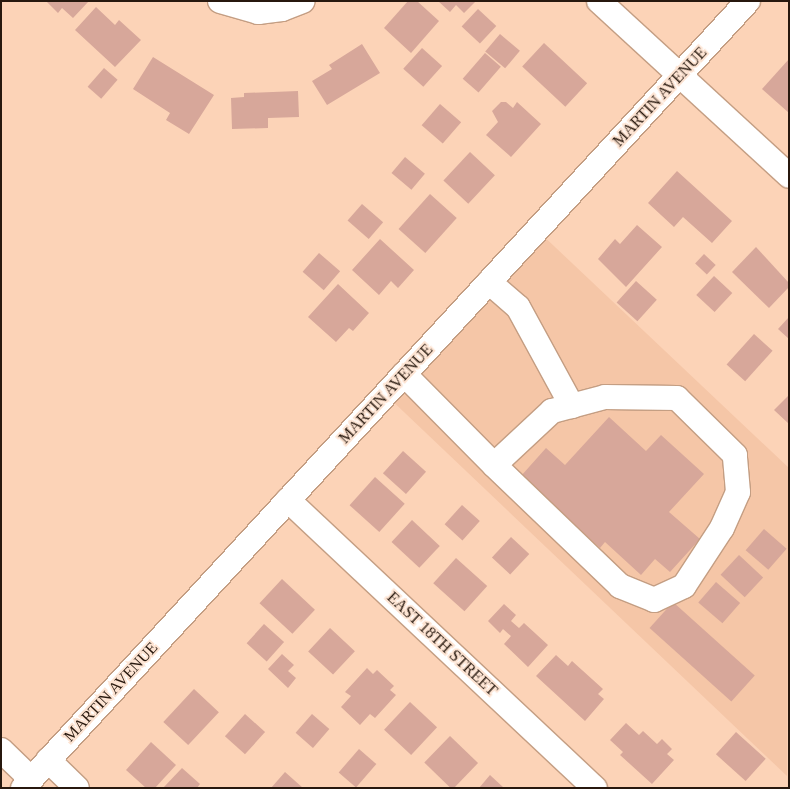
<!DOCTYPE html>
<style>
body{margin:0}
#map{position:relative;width:790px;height:789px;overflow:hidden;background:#fcd3b7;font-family:"Times New Roman",serif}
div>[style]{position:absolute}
.built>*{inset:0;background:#f5c6a7}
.building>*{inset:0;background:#d7a79a;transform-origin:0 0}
.roads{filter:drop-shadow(1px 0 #c49e83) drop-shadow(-1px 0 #c49e83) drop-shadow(0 1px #c49e83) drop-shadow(0 -1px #c49e83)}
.minor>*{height:24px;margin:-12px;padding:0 12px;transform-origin:12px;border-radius:12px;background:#fff}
span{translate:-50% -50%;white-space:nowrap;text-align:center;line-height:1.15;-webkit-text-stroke:4px #fde4d3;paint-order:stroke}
.street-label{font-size:16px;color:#27180e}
.frame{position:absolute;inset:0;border:2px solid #27180e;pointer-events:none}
</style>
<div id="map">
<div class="built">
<i style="clip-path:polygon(537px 230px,789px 468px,787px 776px,385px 394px)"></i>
</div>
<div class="building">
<i style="clip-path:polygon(46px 1px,89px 1px,73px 18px,62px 8px,58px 13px)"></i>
<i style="clip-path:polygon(408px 1px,417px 1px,439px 21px,411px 53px,384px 28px)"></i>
<i style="clip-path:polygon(438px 1px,476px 1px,464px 13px,456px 5px,450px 12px)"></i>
<i style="clip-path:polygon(96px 7px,115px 25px,119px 20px,141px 40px,115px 67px,75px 30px)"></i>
<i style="left:478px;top:9px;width:25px;height:24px;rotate:43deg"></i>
<i style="left:500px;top:34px;width:26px;height:23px;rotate:40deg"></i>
<i style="left:544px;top:43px;width:59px;height:32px;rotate:43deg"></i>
<i style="clip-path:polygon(362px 44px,380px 73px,327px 105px,312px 81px,332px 69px,329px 65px)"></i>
<i style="left:422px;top:48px;width:27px;height:28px;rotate:42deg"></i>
<i style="left:485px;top:53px;width:21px;height:34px;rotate:41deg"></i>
<i style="clip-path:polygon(153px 57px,214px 95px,189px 134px,166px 120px,170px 113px,133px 89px)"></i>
<i style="clip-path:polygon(789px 59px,789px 113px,762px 89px)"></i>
<i style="left:104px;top:68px;width:18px;height:25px;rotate:41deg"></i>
<i style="clip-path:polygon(298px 91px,299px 117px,268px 118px,268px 128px,232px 129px,231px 98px,244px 97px,244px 93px)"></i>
<i style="clip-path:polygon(501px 102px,506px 102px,513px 108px,517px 102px,541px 124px,511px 157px,486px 135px,498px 122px,492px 111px)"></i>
<i style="left:440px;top:104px;width:28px;height:28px;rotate:41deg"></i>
<i style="left:470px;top:152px;width:34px;height:39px;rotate:43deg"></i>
<i style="left:405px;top:157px;width:26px;height:21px;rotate:40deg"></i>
<i style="clip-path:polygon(677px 171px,732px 221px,712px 243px,683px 217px,674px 227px,648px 203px)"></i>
<i style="left:430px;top:194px;width:36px;height:47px;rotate:42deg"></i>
<i style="left:362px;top:204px;width:28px;height:22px;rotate:41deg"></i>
<i style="clip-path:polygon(637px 225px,662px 247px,626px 287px,598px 259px,615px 239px,620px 244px)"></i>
<i style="clip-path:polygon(380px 239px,414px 270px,398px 288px,391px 281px,379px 295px,352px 270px)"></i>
<i style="clip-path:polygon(756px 247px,789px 283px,789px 287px,769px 308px,732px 272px)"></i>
<i style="left:319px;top:253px;width:28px;height:25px;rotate:41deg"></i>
<i style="left:704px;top:254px;width:16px;height:13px;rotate:43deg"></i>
<i style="left:714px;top:276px;width:25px;height:26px;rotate:43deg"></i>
<i style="left:636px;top:281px;width:28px;height:29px;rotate:42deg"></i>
<i style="clip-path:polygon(338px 284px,369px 313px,353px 331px,349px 328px,336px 342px,308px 317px)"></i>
<i style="clip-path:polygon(789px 317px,789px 339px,778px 329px)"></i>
<i style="left:754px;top:334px;width:25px;height:41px;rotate:42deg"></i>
<i style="clip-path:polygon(789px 395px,789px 424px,774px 410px)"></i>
<i style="clip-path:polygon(609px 417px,646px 451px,661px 435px,704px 474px,669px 512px,700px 539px,670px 572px,655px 559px,641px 575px,605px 542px,600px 548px,521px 476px,546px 448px,565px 465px)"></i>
<i style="left:403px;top:451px;width:31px;height:30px;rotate:42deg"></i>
<i style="left:375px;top:477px;width:40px;height:38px;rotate:42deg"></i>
<i style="left:462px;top:505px;width:24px;height:26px;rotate:42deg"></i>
<i style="left:412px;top:520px;width:38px;height:30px;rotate:43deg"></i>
<i style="left:764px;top:529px;width:30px;height:28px;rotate:41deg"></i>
<i style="left:511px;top:537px;width:25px;height:28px;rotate:43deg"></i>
<i style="left:739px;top:555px;width:33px;height:27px;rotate:43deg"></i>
<i style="left:456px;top:558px;width:42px;height:34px;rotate:42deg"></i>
<i style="left:282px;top:579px;width:45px;height:33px;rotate:43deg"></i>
<i style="left:716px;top:582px;width:32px;height:27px;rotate:41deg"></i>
<i style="left:673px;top:602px;width:110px;height:35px;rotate:42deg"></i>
<i style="clip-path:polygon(504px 604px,516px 615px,511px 621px,519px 628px,524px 623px,548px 645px,528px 667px,504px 644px,511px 636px,503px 629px,500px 633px,488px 621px)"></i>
<i style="left:264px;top:624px;width:27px;height:26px;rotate:42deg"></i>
<i style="left:330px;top:628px;width:34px;height:32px;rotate:43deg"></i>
<i style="clip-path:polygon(282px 654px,294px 665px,288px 671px,296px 678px,288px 688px,268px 669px)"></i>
<i style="clip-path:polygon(556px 655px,568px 666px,572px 661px,603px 689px,598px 694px,604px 699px,585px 721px,536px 676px)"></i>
<i style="clip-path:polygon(367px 668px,373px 674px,377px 670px,394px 686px,390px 690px,396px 695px,375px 718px,370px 714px,360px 725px,341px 707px,351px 696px,345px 692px)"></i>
<i style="left:194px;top:689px;width:34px;height:45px;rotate:43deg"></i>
<i style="left:410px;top:702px;width:37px;height:38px;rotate:43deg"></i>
<i style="left:245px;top:714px;width:27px;height:30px;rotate:42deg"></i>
<i style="left:312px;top:714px;width:23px;height:25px;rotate:41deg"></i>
<i style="clip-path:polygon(626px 723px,639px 735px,643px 731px,657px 744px,662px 739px,672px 749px,667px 754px,674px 760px,652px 784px,620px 755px,623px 752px,610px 740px)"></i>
<i style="left:736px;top:732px;width:40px;height:30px;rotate:42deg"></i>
<i style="left:450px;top:736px;width:39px;height:37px;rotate:44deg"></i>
<i style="clip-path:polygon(151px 742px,176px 765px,155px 788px,146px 788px,126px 770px)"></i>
<i style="left:359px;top:749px;width:23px;height:31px;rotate:41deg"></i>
<i style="clip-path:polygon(182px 768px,200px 784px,197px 788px,163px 788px)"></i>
<i style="clip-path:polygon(285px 772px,303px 788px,271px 788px)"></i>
<i style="clip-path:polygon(490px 775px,504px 788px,479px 788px)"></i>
</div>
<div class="roads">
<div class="minor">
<i style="left:220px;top:1px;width:40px;rotate:16deg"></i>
<i style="left:258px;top:12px;width:24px;rotate:-7deg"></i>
<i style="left:282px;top:9px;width:22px;rotate:-21deg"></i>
<i style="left:599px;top:1px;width:258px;rotate:42.6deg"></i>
<i style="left:489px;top:282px;width:38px;rotate:41deg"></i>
<i style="left:518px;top:307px;width:113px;rotate:61.4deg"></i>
<i style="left:404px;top:374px;width:128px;rotate:45.3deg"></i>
<i style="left:494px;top:465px;width:175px;rotate:43.8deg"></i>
<i style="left:620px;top:586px;width:37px;rotate:22deg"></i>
<i style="left:654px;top:600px;width:33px;rotate:-25deg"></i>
<i style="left:684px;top:586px;width:69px;rotate:-56.8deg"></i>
<i style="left:722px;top:528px;width:39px;rotate:-66deg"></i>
<i style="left:738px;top:492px;width:37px;rotate:-95deg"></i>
<i style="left:735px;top:455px;width:81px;rotate:-135.5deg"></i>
<i style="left:677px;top:398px;width:72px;rotate:-179.2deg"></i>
<i style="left:605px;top:397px;width:55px;rotate:165.2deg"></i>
<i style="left:552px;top:411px;width:79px;rotate:137deg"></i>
<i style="left:288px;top:500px;width:421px;rotate:43.2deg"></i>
<i style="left:1px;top:750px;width:42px;rotate:44deg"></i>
<i style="left:48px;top:760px;width:40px;rotate:44deg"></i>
<i style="left:23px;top:788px;width:1070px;rotate:-47.35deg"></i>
</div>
</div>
<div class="street-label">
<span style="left:660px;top:97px;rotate:-47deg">MARTIN AVENUE</span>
<span style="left:386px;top:394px;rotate:-47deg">MARTIN AVENUE</span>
<span style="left:442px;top:644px;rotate:43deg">EAST 18TH STREET</span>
<span style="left:111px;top:692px;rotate:-47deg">MARTIN AVENUE</span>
</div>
<div class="frame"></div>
</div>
